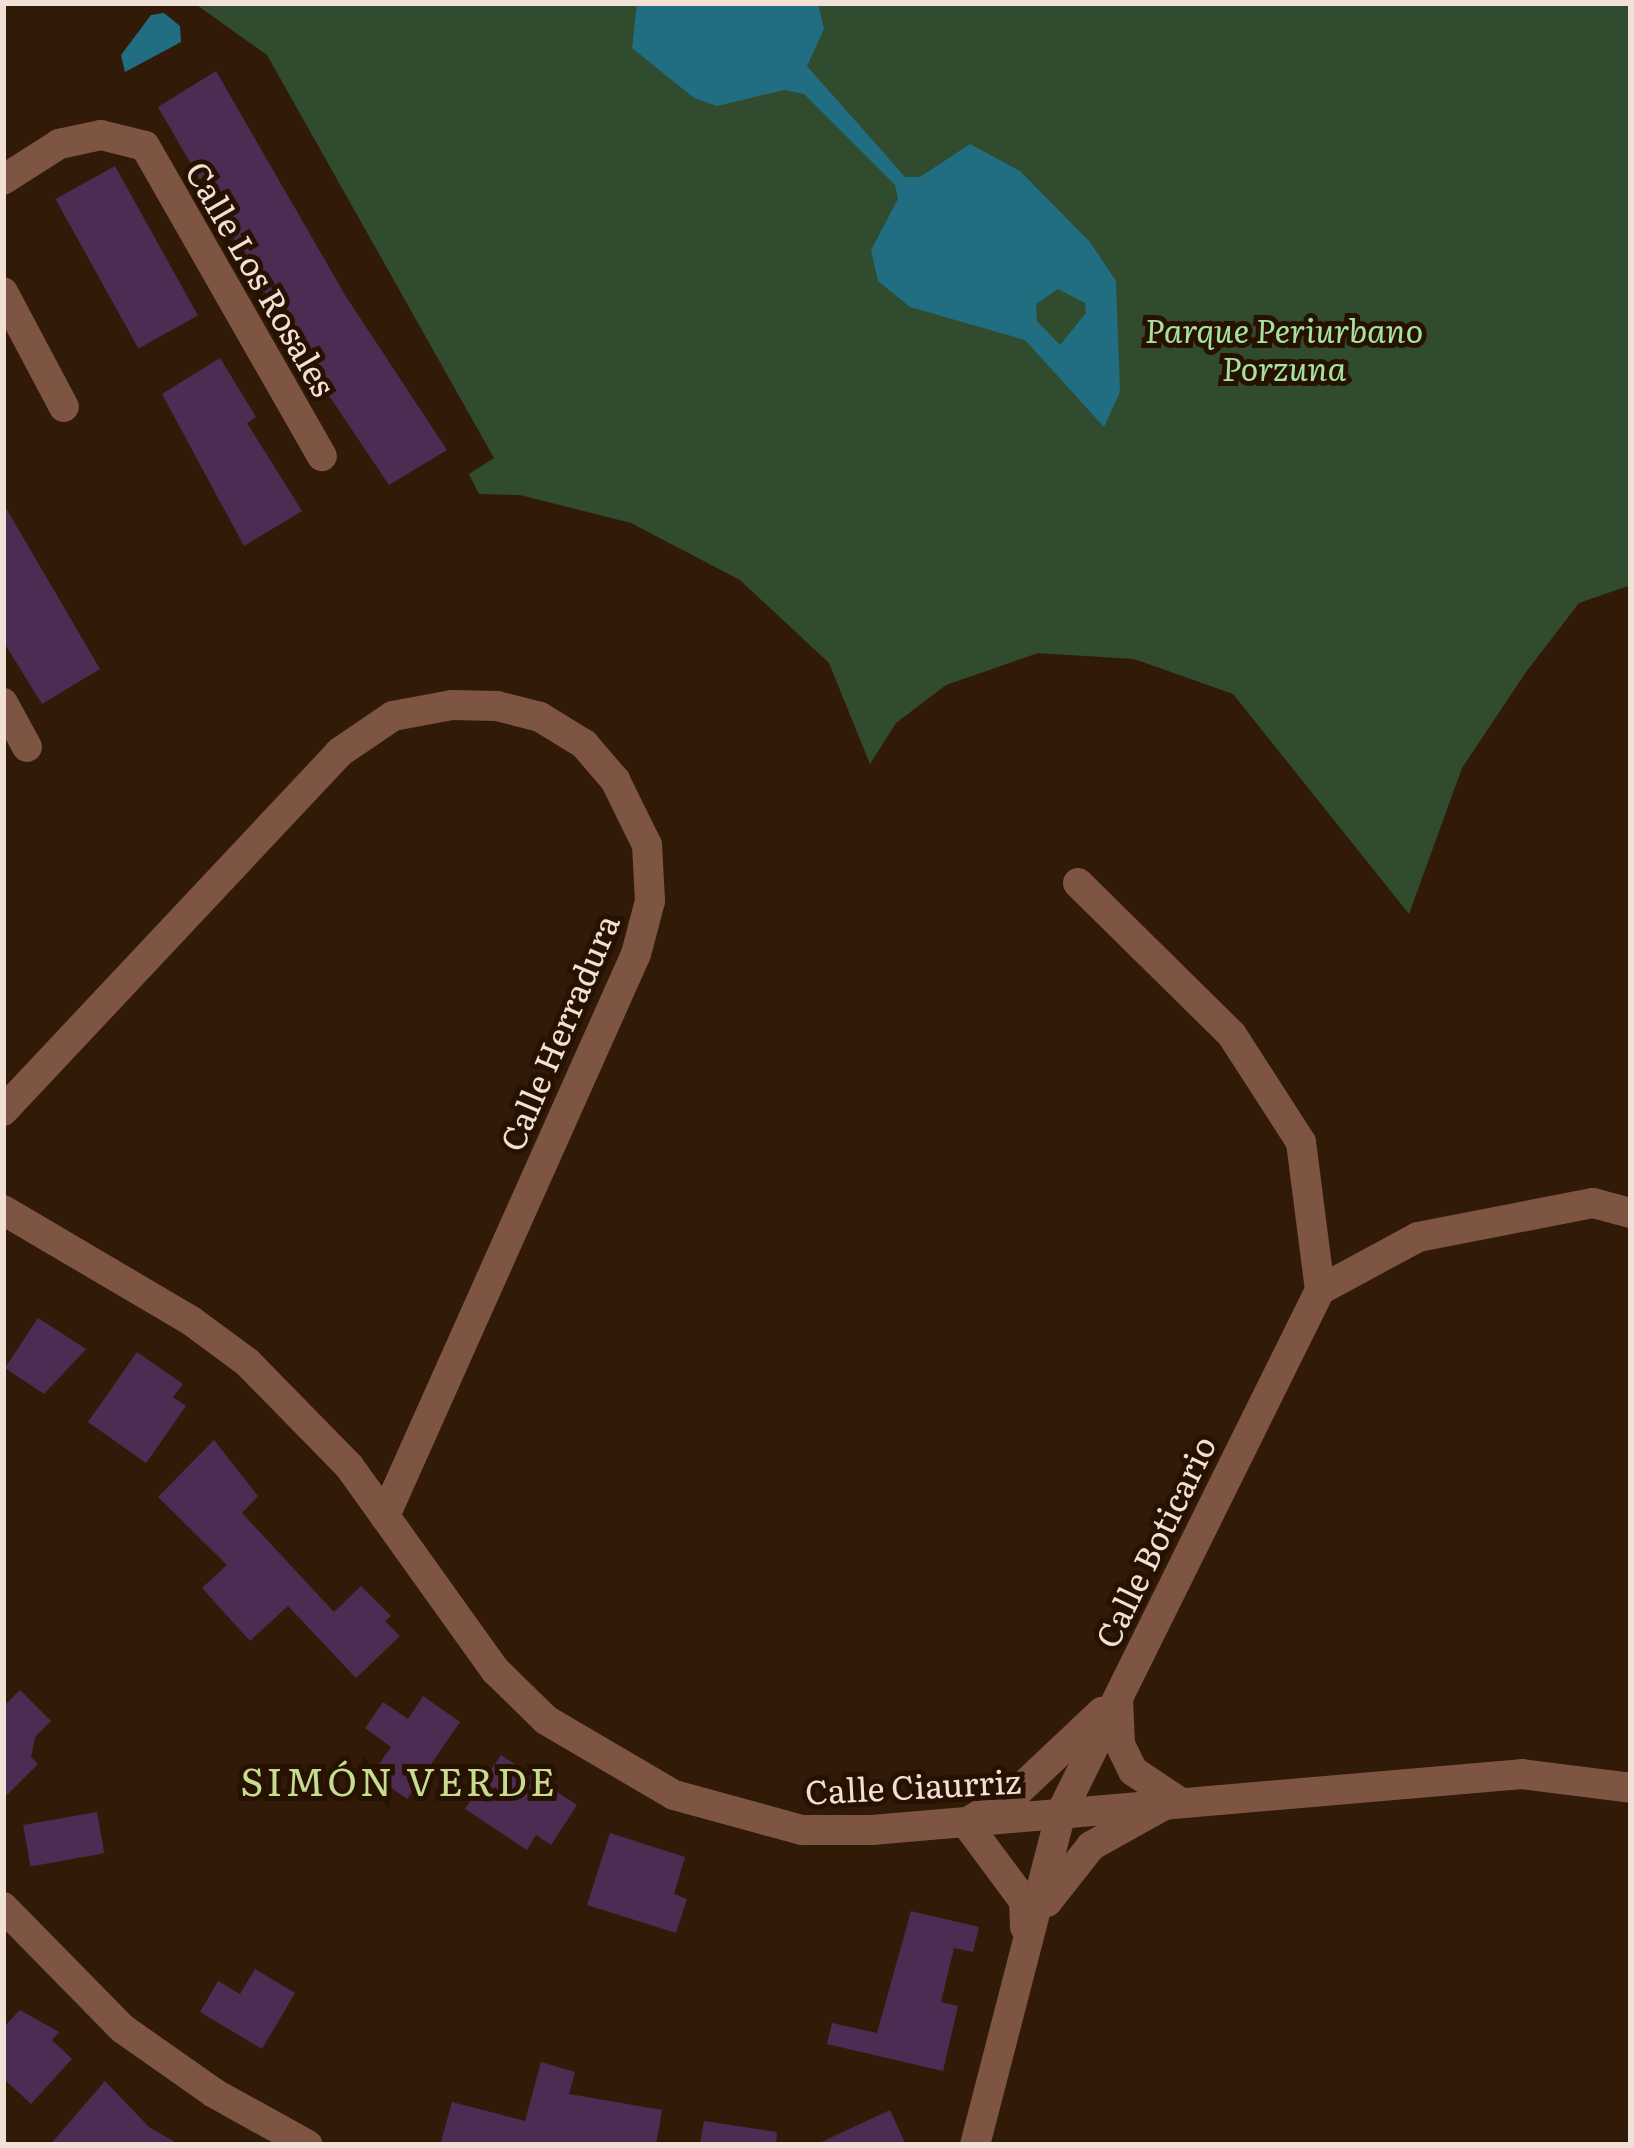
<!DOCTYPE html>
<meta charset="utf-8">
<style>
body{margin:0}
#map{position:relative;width:1634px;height:2148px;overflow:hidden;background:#311b08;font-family:Literata,serif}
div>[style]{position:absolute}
.green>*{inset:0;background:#314b2e}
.water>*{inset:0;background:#216d81}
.building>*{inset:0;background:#4d2c53;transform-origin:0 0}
.minor>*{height:30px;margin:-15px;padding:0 15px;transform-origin:15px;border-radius:15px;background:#7e5542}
span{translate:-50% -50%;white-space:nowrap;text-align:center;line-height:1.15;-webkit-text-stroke:10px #271101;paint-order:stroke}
.street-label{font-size:33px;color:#f1e0d5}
.park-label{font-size:33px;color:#a5e19f;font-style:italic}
.quarter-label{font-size:39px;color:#c6dc91;letter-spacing:3px}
.frame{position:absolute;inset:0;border:6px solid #f1e0d5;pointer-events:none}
</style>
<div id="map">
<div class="green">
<i style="clip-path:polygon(194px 3px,1631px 3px,1631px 585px,1579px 603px,1526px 672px,1462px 768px,1409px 914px,1233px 694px,1134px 659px,1038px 653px,946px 685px,896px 723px,870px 764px,829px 663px,740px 580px,631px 523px,520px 495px,479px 494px,469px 474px,494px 458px,267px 55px)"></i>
</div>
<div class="water">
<i style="clip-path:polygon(evenodd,637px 3px,818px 3px,824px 29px,807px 66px,905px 177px,920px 177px,970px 144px,1020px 171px,1090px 242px,1116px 281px,1120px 392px,1104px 427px,1025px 340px,910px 307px,878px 281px,871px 250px,898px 199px,895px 185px,804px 94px,784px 90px,717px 106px,694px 98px,632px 48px,637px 3px,1058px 289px,1085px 303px,1086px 313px,1060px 345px,1037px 321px,1036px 304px,1058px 289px)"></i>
<i style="clip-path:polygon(164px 13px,180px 26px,181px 42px,125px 72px,121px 55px,151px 15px)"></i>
</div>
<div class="building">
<i style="clip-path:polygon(216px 71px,345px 295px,447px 450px,389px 485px,299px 351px,158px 107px)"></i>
<i style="left:115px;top:166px;width:171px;height:68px;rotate:61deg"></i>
<i style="clip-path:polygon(220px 358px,256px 417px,247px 423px,302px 511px,244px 546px,162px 394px)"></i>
<i style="clip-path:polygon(3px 503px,100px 669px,42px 704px,3px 641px)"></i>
<i style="clip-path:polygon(38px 1318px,86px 1349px,44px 1394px,5px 1368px)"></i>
<i style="clip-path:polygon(137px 1352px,183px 1384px,173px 1397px,186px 1406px,146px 1463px,88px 1422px)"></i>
<i style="clip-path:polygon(214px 1440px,258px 1496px,242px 1513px,334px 1612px,361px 1586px,391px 1616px,385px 1621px,400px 1636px,356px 1678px,288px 1606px,250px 1641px,202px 1588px,227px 1565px,158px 1497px)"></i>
<i style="clip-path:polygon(20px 1690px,51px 1721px,35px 1737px,31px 1757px,38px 1764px,3px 1799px,3px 1707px)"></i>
<i style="clip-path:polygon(423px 1696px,460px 1722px,407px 1799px,372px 1774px,391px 1747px,365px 1728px,383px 1702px,408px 1719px)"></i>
<i style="clip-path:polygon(501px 1755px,577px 1805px,551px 1845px,536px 1835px,527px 1850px,465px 1809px)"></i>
<i style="left:97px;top:1812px;width:42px;height:75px;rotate:80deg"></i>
<i style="clip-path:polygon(610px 1833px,685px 1857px,674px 1894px,687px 1899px,676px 1933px,587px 1905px)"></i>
<i style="clip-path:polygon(911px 1911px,979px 1927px,973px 1952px,954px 1948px,941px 2002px,958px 2006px,943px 2071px,827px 2044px,832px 2023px,877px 2033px)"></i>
<i style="clip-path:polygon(255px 1969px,295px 1993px,262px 2049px,200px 2012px,218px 1981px,240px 1994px)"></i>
<i style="clip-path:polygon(20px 2010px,59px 2032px,52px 2040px,72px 2059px,31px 2104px,3px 2078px,3px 2028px)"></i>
<i style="clip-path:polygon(541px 2062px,575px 2072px,569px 2094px,662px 2110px,656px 2145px,441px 2142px,452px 2102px,525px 2121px)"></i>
<i style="clip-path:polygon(105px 2081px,149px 2127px,180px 2145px,50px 2145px)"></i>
<i style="clip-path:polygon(890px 2110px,906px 2145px,815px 2145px)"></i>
<i style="clip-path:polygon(704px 2121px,777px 2132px,776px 2145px,700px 2145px)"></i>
</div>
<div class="minor">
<i style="left:3px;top:180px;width:67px;rotate:-32.7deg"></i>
<i style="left:59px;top:144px;width:43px;rotate:-12.1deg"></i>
<i style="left:101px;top:135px;width:45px;rotate:14deg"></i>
<i style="left:145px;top:146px;width:357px;rotate:60.3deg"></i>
<i style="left:3px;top:292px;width:130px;rotate:62.1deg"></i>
<i style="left:3px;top:703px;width:50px;rotate:61.4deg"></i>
<i style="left:1078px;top:883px;width:216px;rotate:44.6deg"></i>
<i style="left:1232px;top:1035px;width:127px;rotate:57.2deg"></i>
<i style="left:1301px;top:1142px;width:149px;rotate:82.7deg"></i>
<i style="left:3px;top:1111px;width:492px;rotate:-46.8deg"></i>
<i style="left:340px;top:752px;width:64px;rotate:-34.2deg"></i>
<i style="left:393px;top:716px;width:60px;rotate:-10.6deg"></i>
<i style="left:452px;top:705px;width:45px;rotate:1.3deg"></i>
<i style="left:497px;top:706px;width:44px;rotate:14.3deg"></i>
<i style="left:540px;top:717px;width:52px;rotate:31.5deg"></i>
<i style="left:584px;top:744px;width:48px;rotate:49.3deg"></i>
<i style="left:615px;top:780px;width:72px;rotate:63.8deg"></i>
<i style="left:647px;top:845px;width:56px;rotate:86.9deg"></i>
<i style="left:650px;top:901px;width:55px;rotate:104.8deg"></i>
<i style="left:636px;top:954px;width:616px;rotate:114.07deg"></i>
<i style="left:3px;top:1210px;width:217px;rotate:30.5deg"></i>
<i style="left:190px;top:1320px;width:71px;rotate:36.4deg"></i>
<i style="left:247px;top:1362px;width:146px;rotate:45.6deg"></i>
<i style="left:349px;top:1466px;width:252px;rotate:54.4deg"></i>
<i style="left:496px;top:1671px;width:70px;rotate:44.4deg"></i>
<i style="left:546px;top:1720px;width:148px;rotate:30.4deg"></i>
<i style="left:674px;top:1795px;width:133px;rotate:15.3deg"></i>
<i style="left:802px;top:1830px;width:70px"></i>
<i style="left:872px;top:1830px;width:652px;rotate:-4.92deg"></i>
<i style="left:1522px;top:1774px;width:110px;rotate:7.3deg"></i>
<i style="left:1047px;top:1902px;width:71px;rotate:-51.8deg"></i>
<i style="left:1091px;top:1846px;width:96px;rotate:-29.2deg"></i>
<i style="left:1175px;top:1799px;width:50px;rotate:-146.3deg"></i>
<i style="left:1133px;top:1771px;width:30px;rotate:-116deg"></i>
<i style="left:1120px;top:1744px;width:45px;rotate:-92.5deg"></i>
<i style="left:3px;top:1907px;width:171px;rotate:45.5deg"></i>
<i style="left:123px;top:2029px;width:111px;rotate:35.1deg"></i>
<i style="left:214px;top:2093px;width:107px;rotate:29deg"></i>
<i style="left:1025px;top:1927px;width:26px;rotate:-92deg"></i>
<i style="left:1024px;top:1901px;width:97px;rotate:-126.6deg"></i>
<i style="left:966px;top:1823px;width:60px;rotate:-31.3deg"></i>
<i style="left:1017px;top:1792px;width:117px;rotate:-43.3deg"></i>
<i style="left:975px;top:2145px;width:343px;rotate:-75.5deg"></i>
<i style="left:1061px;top:1813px;width:584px;rotate:-63.65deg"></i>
<i style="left:1320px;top:1290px;width:111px;rotate:-28.4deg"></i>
<i style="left:1418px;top:1237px;width:178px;rotate:-11deg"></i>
<i style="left:1593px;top:1203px;width:39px;rotate:15deg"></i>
</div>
<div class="street-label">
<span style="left:262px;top:278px;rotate:60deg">Calle Los Rosales</span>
<span style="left:558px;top:1032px;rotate:-67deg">Calle Herradura</span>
<span style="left:1154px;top:1541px;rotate:-64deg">Calle Boticario</span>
<span style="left:913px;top:1785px;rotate:-3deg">Calle Ciaurriz</span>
</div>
<div class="park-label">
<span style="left:1284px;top:348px">Parque Periurbano<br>Porzuna</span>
</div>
<div class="quarter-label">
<span style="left:399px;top:1779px">SIMÓN VERDE</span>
</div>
<div class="frame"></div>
</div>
